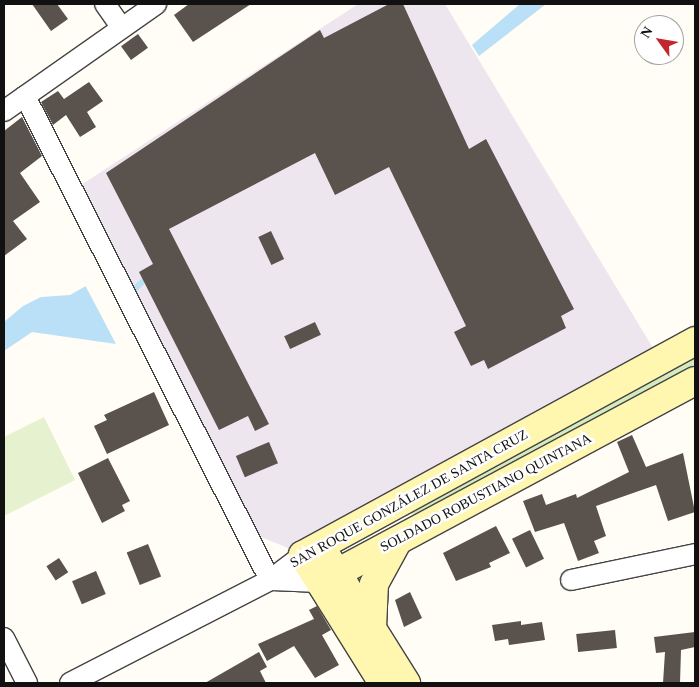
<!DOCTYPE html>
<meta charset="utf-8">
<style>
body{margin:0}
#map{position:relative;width:699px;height:687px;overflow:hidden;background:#fffdf5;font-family:"Times New Roman",serif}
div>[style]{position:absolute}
.industrial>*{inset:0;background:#eee6ef}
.green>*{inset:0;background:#d5ebbd}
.pitch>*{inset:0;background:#e6f2cf}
.water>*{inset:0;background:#b9e0f7}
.pier>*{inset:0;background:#fffdf5}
.stream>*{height:5.5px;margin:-2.75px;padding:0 2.75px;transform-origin:2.75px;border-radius:2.75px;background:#b9e0f7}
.building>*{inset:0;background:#5a524d;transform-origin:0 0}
.roads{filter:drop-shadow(1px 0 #444) drop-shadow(-1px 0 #444) drop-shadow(0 1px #444) drop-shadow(0 -1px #444)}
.street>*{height:20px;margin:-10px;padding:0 10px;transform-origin:10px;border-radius:10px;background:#fff}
.secondary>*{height:28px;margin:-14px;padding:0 14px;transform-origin:14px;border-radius:14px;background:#fff6b0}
span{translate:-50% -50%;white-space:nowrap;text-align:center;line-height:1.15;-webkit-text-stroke:5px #fff;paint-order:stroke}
.street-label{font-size:14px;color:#111}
.frame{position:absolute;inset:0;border:5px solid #111;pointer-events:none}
.north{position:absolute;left:634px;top:15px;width:50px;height:50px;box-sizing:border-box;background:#fff;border:1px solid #a0a0a0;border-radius:50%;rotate:302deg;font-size:14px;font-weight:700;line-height:20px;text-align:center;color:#111}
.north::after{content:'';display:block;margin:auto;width:18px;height:22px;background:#c4262e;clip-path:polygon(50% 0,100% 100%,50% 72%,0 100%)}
</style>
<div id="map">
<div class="industrial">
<i style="clip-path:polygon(358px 4px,445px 4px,653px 348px,288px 548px,261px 537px,78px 187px)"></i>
</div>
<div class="green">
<i style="clip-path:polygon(695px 348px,695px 364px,415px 514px,407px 513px)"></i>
</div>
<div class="pitch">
<i style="clip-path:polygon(44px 417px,75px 480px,4px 516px,4px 437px)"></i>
</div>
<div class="water">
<i style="clip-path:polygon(520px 4px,546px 4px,479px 56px,472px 45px)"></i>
<i style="clip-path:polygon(100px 278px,116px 344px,32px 332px,4px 351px,4px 322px,23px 306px,41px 297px,70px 295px)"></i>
</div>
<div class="pier">
<i style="clip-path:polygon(99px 275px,134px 337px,117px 346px,85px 285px)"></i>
</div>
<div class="stream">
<i style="left:130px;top:294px;width:16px;rotate:-45deg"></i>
</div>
<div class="building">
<i style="clip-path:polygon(32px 4px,57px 4px,68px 19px,51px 31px)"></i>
<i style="clip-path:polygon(189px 4px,251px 4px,193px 42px,174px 15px)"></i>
<i style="clip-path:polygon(389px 4px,403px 4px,469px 149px,486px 139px,574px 309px,561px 316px,566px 328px,488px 369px,484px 360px,471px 366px,454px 332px,466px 326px,389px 167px,335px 195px,315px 153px,169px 229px,269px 424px,255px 431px,248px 416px,219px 430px,139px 272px,153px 264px,106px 173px,320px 30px,324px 38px)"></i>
<i style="left:138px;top:34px;width:17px;height:21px;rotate:54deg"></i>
<i style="clip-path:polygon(89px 82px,103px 101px,87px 112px,96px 127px,80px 137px,66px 115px,53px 125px,41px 102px,58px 91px,64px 99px)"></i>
<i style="clip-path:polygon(22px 117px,42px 156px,20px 173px,40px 202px,13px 221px,27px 239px,4px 256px,4px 131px)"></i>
<i style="left:271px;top:231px;width:31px;height:14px;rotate:65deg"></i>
<i style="left:315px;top:322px;width:14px;height:34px;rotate:65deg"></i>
<i style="clip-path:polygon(154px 392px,169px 425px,107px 454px,94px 426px,107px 420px,104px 415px)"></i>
<i style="clip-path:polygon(632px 435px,646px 467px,683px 453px,695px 512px,668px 521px,656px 485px,596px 506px,606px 536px,594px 541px,599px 553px,578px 561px,564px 523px,535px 532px,523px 501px,542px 494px,546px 505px,576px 494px,577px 498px,629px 472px,617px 442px)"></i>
<i style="left:269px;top:442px;width:23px;height:36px;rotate:67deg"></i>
<i style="clip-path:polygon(108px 458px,130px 501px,122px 505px,125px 511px,102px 523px,78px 473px)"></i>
<i style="clip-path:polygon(496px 526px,510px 553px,489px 563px,491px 567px,456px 581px,443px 553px)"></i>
<i style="left:530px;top:530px;width:32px;height:20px;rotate:64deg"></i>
<i style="left:148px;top:544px;width:35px;height:23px;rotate:68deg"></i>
<i style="left:59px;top:558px;width:17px;height:15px;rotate:57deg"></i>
<i style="left:96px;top:571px;width:25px;height:26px;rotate:67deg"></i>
<i style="clip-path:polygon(410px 592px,422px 618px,404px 627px,395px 600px)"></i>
<i style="clip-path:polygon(317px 606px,331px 630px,322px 635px,339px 665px,315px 678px,294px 646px,267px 661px,258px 644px,314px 619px,309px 610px)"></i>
<i style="clip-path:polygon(521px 621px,521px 625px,542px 622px,545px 640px,509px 645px,508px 639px,495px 641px,492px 625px)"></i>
<i style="left:615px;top:630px;width:18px;height:39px;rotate:84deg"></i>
<i style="clip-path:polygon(695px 632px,695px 647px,681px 650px,680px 683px,663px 683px,665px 652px,656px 653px,654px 637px)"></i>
<i style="clip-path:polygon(259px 652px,267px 667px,260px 671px,266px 683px,205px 683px)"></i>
</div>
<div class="roads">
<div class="street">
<i style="left:105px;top:4px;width:28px;rotate:55deg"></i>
<i style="left:25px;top:96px;width:542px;rotate:63.15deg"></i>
<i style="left:4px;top:111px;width:186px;rotate:-35.1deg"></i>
<i style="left:270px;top:580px;width:50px;rotate:2.3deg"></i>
<i style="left:571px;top:580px;width:127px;rotate:-11.8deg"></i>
<i style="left:4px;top:638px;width:51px;rotate:62.9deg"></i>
<i style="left:70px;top:683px;width:225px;rotate:-27.2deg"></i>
<i style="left:270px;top:580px;width:41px;rotate:-37.1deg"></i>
</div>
<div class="secondary">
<i style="left:327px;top:557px;width:149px;rotate:57.9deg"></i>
<i style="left:320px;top:582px;width:425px;rotate:-28.2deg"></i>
<i style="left:372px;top:628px;width:44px;rotate:-87.4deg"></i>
<i style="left:374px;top:584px;width:48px;rotate:-61.3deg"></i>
<i style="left:383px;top:683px;width:151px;rotate:-122deg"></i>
<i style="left:303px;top:555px;width:447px;rotate:-28.6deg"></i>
</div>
</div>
<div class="street-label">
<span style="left:486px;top:493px;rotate:-28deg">SOLDADO ROBUSTIANO QUINTANA</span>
<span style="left:409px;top:499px;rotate:-29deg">SAN ROQUE GONZÁLEZ DE SANTA CRUZ</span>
</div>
<div class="frame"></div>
<div class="north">N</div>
</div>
